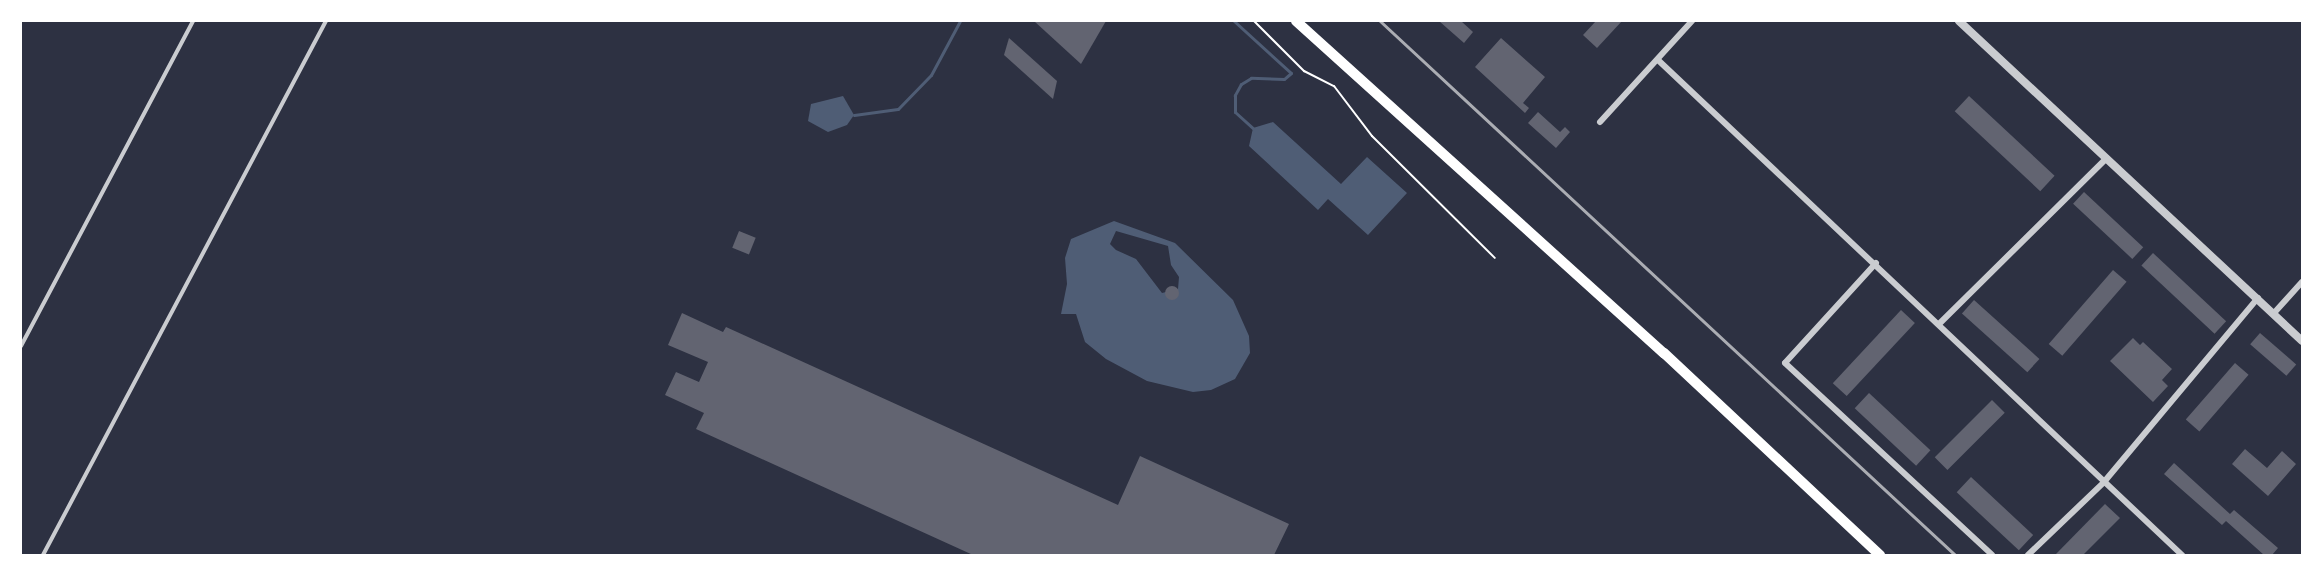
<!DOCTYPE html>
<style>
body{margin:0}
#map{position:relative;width:2323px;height:576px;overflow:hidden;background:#2d3142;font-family:Spectral,serif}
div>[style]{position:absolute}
.water>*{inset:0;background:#4f5d75}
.stream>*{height:3px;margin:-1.5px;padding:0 1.5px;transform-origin:1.5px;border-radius:1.5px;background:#4f5d75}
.building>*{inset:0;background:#626471;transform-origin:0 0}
.round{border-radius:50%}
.path>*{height:2px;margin:-1px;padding:0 1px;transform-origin:1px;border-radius:1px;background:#fff}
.service>*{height:4px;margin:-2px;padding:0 2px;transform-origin:2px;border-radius:2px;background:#caccd0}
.minor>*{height:6px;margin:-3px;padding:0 3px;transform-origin:3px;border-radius:3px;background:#caccd0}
.tertiary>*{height:8px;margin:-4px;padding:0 4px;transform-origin:4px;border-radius:4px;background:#caccd0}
.primary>*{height:10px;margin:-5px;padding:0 5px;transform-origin:5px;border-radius:5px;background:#fff}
.rail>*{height:3px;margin:-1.5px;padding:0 1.5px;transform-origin:1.5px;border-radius:1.5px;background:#abadb3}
span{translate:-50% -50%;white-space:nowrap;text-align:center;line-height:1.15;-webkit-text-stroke:4.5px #fff;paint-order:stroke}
.frame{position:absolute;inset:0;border:22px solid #fff;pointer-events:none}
</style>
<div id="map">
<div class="water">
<i style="clip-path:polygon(843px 96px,854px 115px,847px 125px,828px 132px,808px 121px,811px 104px)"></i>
<i style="clip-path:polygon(1273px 122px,1341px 184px,1367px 157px,1407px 193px,1368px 235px,1328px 199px,1318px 210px,1249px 146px,1253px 128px)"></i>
<i style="clip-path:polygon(evenodd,1114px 221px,1175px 243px,1233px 300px,1249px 336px,1250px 353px,1235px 379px,1211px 390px,1193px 392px,1147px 381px,1106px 359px,1085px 342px,1076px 314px,1061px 314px,1067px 284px,1065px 258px,1071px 239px,1114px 221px,1116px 231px,1168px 246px,1171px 265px,1179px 277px,1178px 289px,1162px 293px,1136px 259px,1116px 250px,1110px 244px,1116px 231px)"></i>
</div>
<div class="stream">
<i style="left:1234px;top:21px;width:77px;rotate:42.4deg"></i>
<i style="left:1291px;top:73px;width:9px;rotate:139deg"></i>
<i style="left:1284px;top:79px;width:33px;rotate:-178deg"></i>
<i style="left:1251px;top:78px;width:12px;rotate:149deg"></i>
<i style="left:1241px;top:84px;width:13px;rotate:119deg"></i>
<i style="left:1235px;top:95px;width:17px;rotate:90deg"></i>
<i style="left:1235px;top:112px;width:24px;rotate:42deg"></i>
<i style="left:854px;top:115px;width:44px;rotate:-7.8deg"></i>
<i style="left:898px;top:109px;width:47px;rotate:-45.9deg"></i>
<i style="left:931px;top:75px;width:61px;rotate:-61.8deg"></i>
</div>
<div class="building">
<i style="clip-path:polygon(1034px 21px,1106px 21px,1081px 64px)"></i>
<i style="clip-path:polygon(1439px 21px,1461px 21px,1473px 32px,1464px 43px)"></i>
<i style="clip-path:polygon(1596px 21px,1622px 21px,1597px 48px,1583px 35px)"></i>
<i style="clip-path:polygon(1009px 38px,1057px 81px,1053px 99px,1004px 55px)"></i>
<i style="clip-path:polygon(1501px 38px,1545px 77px,1523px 103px,1529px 108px,1525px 113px,1475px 67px)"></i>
<i style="left:1969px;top:96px;width:117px;height:21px;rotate:43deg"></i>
<i style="clip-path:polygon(1538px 112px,1560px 132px,1565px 127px,1570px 132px,1556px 148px,1528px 123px)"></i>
<i style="left:2084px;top:192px;width:81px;height:16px;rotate:43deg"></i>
<i style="left:739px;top:231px;width:18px;height:18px;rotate:22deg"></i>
<i style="left:2153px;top:253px;width:100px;height:17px;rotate:43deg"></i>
<i style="left:2113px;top:270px;width:18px;height:98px;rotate:41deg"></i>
<i class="round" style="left:1165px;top:286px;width:14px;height:14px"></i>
<i style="left:1974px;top:300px;width:88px;height:18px;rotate:42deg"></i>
<i style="left:1901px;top:310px;width:19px;height:100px;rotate:43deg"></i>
<i style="clip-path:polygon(682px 313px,723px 332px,726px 327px,1118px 505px,1140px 456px,1289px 524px,1274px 555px,973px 555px,696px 429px,704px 413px,665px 395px,676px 372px,699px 382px,708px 362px,668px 345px)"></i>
<i style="left:2260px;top:333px;width:48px;height:15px;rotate:41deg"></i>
<i style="clip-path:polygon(2133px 338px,2140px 345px,2143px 342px,2172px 369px,2162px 380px,2168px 386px,2153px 402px,2110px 361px)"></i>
<i style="left:2235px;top:363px;width:18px;height:75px;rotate:41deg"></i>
<i style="left:1869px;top:393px;width:84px;height:21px;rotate:43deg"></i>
<i style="left:1992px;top:400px;width:18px;height:81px;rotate:45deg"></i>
<i style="clip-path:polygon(2245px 449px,2267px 468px,2282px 451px,2296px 464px,2268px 496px,2232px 464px)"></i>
<i style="clip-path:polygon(2174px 463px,2230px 514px,2234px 510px,2278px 548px,2272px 555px,2264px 555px,2226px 521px,2222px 525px,2164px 474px)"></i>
<i style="left:1971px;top:477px;width:85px;height:21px;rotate:43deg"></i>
<i style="clip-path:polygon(2105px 504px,2120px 518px,2083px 555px,2055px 555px)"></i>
</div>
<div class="path">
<i style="left:1254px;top:21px;width:71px;rotate:45deg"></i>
<i style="left:1304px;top:71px;width:34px;rotate:27deg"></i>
<i style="left:1334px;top:86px;width:63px;rotate:52.8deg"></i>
<i style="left:1372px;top:136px;width:173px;rotate:44.8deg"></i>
</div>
<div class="service">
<i style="left:21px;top:346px;width:368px;rotate:-62.1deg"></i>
<i style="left:43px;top:555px;width:604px;rotate:-62.08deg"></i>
</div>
<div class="minor">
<i style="left:1658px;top:60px;width:721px;rotate:43.37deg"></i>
<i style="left:1600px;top:122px;width:137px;rotate:-47.7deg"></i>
<i style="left:1876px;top:263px;width:135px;rotate:132.3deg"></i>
<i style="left:1785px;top:363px;width:282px;rotate:42.8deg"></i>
<i style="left:2274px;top:313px;width:42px;rotate:-47.9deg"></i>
<i style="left:1939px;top:324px;width:236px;rotate:-44.7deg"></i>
<i style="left:2028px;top:555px;width:105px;rotate:-43.8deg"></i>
<i style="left:2104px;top:482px;width:240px;rotate:-50.1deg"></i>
</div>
<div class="tertiary">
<i style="left:1959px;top:21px;width:469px;rotate:43deg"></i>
</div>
<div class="primary">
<i style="left:1296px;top:21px;width:496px;rotate:42.1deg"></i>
<i style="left:1664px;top:353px;width:296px;rotate:43.1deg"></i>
</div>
<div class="rail">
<i style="left:1380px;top:21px;width:785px;rotate:42.88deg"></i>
</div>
<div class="frame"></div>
</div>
